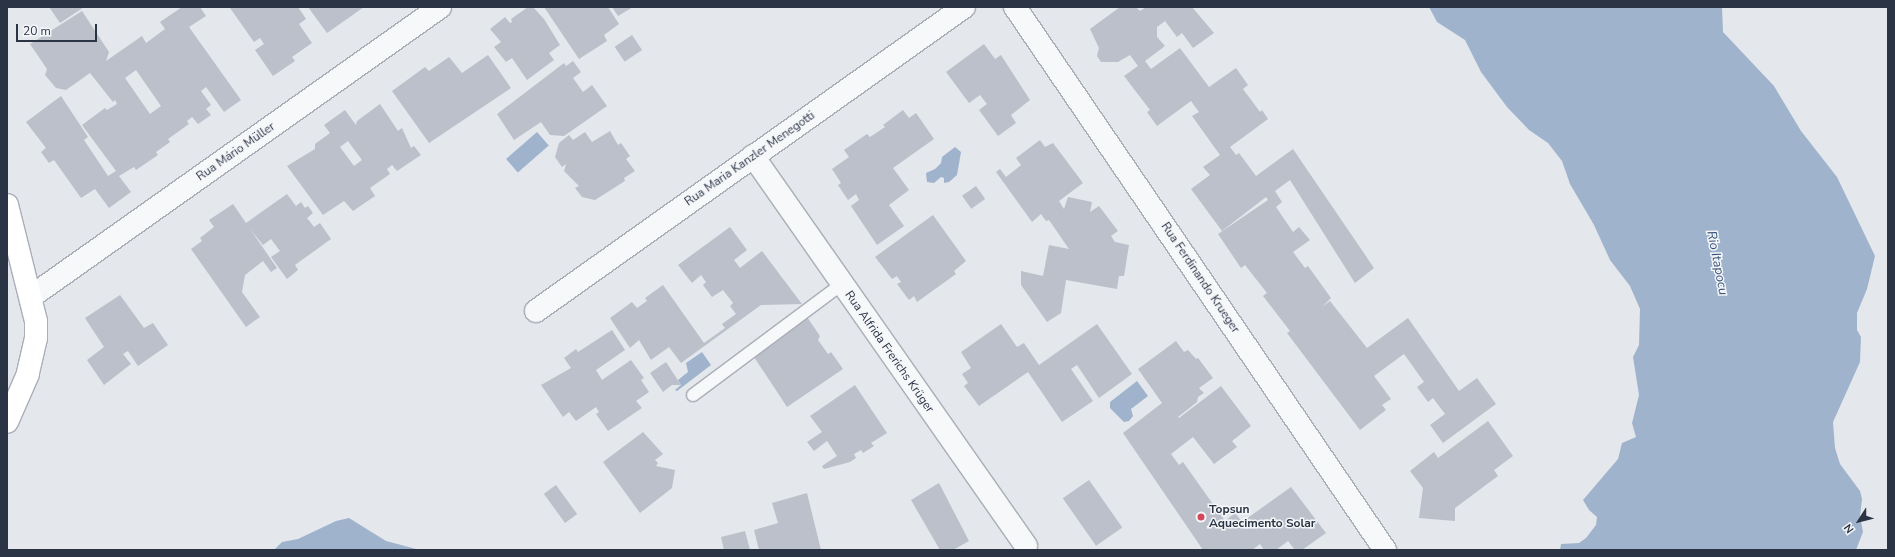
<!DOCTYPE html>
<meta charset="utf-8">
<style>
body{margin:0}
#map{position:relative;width:1895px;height:557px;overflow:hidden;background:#e4e7ec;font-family:"Nunito Sans",sans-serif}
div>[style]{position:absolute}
.water>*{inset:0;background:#9fb4cc;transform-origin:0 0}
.building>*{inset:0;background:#bbc0ca;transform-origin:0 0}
.roads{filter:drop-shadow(1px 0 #a9aeb7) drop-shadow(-1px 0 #a9aeb7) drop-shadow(0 1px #a9aeb7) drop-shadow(0 -1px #a9aeb7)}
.service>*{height:12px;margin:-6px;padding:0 6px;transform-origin:6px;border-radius:6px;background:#f7f8fa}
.minor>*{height:22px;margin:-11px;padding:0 11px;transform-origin:11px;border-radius:11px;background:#f7f8fa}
.secondary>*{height:22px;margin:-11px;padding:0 11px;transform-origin:11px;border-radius:11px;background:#fff}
.dots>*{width:11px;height:11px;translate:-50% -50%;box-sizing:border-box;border:2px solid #f4f6f9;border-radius:50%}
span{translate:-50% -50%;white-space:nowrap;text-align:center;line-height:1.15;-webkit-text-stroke:3px #f4f6f9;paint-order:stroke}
.street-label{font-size:12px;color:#2b3445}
.poi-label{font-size:12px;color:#2b3445;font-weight:700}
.left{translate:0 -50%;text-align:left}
.water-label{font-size:13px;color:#34527a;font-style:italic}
.frame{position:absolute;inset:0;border:8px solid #2b3445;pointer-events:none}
.north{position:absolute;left:1839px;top:501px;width:40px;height:40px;-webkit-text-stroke:3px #f4f6f9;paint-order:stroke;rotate:234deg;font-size:11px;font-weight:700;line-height:16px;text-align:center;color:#2b3445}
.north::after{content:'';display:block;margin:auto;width:14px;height:18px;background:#2b3445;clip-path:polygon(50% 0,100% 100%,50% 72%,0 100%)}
.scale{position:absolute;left:16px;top:24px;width:81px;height:18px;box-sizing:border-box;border:2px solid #2b3445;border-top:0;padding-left:5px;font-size:12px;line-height:14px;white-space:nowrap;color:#2b3445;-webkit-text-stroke:3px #f4f6f9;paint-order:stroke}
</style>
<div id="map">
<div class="water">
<i style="clip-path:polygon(1429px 7px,1722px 7px,1723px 32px,1774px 86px,1801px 131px,1837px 177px,1875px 256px,1867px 289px,1857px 313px,1857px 330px,1861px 337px,1860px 362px,1833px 422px,1835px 448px,1840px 464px,1860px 491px,1862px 499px,1860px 516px,1863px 532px,1856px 550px,1560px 550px,1561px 544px,1579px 543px,1586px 538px,1596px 525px,1597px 517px,1589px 510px,1583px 500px,1618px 459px,1622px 443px,1636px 437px,1632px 423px,1639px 395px,1633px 357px,1639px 345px,1640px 309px,1630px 286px,1610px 260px,1594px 225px,1570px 184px,1562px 161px,1548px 143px,1529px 130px,1507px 107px,1481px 72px,1465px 40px,1437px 22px)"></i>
<i style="left:537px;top:132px;width:18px;height:41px;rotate:49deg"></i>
<i style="clip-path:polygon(955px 147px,961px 152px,957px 175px,949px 182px,944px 183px,944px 178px,941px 177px,934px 183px,927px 182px,926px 173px,935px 169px,941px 163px,942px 157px)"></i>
<i style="clip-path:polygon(702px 352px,711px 365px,677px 391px,675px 390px,681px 385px,678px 380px,688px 372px,686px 363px)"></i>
<i style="clip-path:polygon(1137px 381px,1148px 396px,1131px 409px,1133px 416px,1129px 421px,1124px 422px,1110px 408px,1110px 402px)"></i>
<i style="clip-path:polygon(349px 518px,386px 541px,420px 550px,274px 550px,282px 542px,298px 539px,336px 521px)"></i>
</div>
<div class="building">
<i style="clip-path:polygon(49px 7px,84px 7px,60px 23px)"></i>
<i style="clip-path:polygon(evenodd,182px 7px,200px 7px,206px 16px,189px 27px,241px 100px,224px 112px,206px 87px,201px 91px,211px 105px,206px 109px,211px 115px,198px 124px,192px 117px,187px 121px,189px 124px,168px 139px,170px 142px,156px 152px,158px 155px,136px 170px,134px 167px,119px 176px,131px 192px,109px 208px,95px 189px,81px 198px,54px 160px,49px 163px,41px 152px,46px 148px,26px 122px,61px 96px,88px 137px,84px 140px,108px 176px,116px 171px,82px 125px,105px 108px,107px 110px,117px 104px,115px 100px,113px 102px,90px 73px,66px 90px,56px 88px,45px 75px,47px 69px,30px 44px,82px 11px,109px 52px,106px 61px,142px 36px,146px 43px,165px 29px,160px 22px,182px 7px,136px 70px,161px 106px,150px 114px,125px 78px,136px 70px)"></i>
<i style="clip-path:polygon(232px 7px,298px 7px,306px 19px,299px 24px,312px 43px,292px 57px,295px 61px,273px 76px,255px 50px,264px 44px,260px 38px,254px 42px,230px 8px)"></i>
<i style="clip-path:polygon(308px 7px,364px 7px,327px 33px)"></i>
<i style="clip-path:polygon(528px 7px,533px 7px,544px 19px,560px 45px,549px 53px,554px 60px,527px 80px,512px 58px,506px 62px,494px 47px,501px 42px,490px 29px,505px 17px,510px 23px,512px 22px,511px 19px)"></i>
<i style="clip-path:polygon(544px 7px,608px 7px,619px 24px,604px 35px,607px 41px,579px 59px)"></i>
<i style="clip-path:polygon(612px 7px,633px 7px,618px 16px)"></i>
<i style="clip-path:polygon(1120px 7px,1136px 7px,1140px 11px,1146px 7px,1192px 7px,1214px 33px,1193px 48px,1182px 33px,1177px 37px,1165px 21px,1157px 27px,1157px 37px,1165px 46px,1145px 61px,1151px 69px,1180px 48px,1209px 87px,1236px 68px,1248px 85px,1243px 89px,1260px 112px,1262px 110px,1268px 119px,1230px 147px,1236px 155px,1239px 153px,1256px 176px,1293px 149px,1340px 218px,1374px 268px,1355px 283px,1290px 180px,1275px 191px,1282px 202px,1276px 207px,1293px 232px,1299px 227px,1310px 240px,1293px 252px,1305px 268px,1308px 266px,1331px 298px,1322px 307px,1330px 301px,1367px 348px,1408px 318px,1459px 391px,1477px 378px,1496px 404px,1443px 443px,1430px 425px,1445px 414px,1433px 398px,1428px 402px,1417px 387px,1424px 382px,1404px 354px,1374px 376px,1391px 399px,1382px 405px,1386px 410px,1360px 430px,1287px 333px,1290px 331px,1263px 296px,1267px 293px,1245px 265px,1241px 268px,1218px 234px,1268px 200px,1266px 197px,1222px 231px,1191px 189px,1210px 175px,1203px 167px,1220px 155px,1192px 116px,1199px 112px,1191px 101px,1157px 126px,1147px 112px,1150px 110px,1124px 76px,1138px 66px,1130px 55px,1118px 62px,1101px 62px,1097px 56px,1099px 48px,1090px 29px)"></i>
<i style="left:632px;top:35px;width:18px;height:21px;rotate:56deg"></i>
<i style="clip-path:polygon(984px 44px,995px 59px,1001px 55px,1030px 100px,1011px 115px,1016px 123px,998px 136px,979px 110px,987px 104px,980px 95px,969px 103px,946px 72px)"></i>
<i style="clip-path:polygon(488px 55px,511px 88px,429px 143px,392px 91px,425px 67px,429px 71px,449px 57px,462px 73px)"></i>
<i style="clip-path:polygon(573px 61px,581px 72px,573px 78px,583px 92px,592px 85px,607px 106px,564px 136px,550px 135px,541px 122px,514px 140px,497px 114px,564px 63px,566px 66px)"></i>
<i style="clip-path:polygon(evenodd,380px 104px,398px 131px,402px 128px,411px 148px,414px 146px,421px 155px,397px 171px,392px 165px,387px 169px,390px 174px,370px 188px,375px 196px,353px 211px,344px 201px,323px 215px,287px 166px,315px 149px,315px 144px,330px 133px,324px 125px,345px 110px,356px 125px,357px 121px,380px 104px,348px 141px,362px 160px,354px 166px,340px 147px,348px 141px)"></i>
<i style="clip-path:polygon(903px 110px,909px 118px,916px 113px,934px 139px,893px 168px,909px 190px,889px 205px,904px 226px,877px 245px,851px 206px,859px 200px,856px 194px,848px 200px,838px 185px,841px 183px,832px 169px,849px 157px,844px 150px,867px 134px,870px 137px,885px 127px,883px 125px)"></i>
<i style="clip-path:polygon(610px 131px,618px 145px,621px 143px,630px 156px,626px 159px,635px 171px,624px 178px,625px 181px,595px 200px,582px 197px,575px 188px,579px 186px,564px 171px,566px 164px,562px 167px,555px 157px,559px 143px,569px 135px,573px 140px,585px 132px,592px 142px)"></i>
<i style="clip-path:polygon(1040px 140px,1045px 147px,1053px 143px,1083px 183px,1059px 201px,1064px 209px,1068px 197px,1092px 202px,1090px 212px,1099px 206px,1118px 231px,1111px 236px,1115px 242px,1129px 245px,1124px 276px,1119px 276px,1117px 289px,1066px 280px,1061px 313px,1047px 322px,1021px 285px,1021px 271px,1043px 276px,1049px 245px,1069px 249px,1049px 220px,1046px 221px,1041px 214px,1032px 222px,996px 172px,1000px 169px,1006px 177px,1021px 165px,1016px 158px)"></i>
<i style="left:976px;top:186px;width:16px;height:17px;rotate:55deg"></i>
<i style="clip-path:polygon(287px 194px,296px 206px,301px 202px,305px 208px,308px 206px,313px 213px,307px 218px,314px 227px,320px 223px,331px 239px,295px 265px,298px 270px,287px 279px,271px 257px,280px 251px,271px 239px,263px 245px,250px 229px,277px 268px,271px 272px,263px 261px,245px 275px,242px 292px,260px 317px,246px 327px,191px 249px,202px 241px,200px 238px,214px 227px,209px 220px,233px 204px,246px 223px)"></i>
<i style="clip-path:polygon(933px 215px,966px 261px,954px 271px,956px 274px,917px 302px,914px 296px,909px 300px,897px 284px,901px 282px,897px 276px,892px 279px,875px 257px)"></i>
<i style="clip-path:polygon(730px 227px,747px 250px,734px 260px,740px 268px,762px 251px,802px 304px,761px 305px,681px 363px,669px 347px,651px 360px,639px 340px,630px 348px,610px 318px,632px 302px,637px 308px,647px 301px,645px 298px,663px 285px,704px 343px,725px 328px,722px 324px,736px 314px,730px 306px,733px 303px,723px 290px,712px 297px,703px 285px,706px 282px,701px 275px,692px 283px,678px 265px)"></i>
<i style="clip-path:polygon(120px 295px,144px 328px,153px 323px,168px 345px,138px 366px,128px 351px,123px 354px,131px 364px,104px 385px,87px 360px,104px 347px,85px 318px)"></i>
<i style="clip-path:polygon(807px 317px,820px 336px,818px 340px,828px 354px,831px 352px,843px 369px,787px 407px,754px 357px)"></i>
<i style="clip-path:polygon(1001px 324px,1017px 347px,1024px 343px,1039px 365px,1097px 324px,1132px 374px,1099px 398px,1077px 365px,1071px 369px,1093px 401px,1062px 422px,1028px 372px,979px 406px,964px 386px,968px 383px,962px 374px,971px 368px,961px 352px)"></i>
<i style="clip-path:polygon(612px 330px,625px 350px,596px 370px,602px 380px,631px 360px,644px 378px,641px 380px,649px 392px,636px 401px,642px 408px,608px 431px,596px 414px,599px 412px,596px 407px,576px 421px,569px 412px,563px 417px,541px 385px,571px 368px,564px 358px,576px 349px,578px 352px)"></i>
<i style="clip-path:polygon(1176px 341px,1184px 352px,1188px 350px,1196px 359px,1198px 358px,1213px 378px,1199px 388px,1204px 393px,1198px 397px,1197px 402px,1178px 417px,1179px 418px,1221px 386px,1251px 426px,1232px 441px,1237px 447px,1214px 464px,1193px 437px,1171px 454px,1179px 465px,1183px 462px,1225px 521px,1235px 513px,1242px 522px,1291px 487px,1326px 533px,1302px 550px,1295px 550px,1288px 541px,1276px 550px,1264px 550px,1260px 544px,1252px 550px,1203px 550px,1123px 433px,1162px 403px,1138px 369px)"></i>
<i style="clip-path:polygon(666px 362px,681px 385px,672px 385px,663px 392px,650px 373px)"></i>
<i style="clip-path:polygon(855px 385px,887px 433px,871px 443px,874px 446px,863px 453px,861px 450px,854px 454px,856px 458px,850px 462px,824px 469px,822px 466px,837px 456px,827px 441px,814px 451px,807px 442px,822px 432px,810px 416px)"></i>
<i style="clip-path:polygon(1488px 421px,1513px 456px,1494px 470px,1498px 476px,1455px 508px,1455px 521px,1419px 518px,1423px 488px,1410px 471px,1434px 452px,1438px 458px)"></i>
<i style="clip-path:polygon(643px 432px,663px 454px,655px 460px,658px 463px,656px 466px,675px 470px,672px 488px,640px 513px,603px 462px)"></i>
<i style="left:1089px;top:480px;width:58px;height:32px;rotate:55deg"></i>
<i style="clip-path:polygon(939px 483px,969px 541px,953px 550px,940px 550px,911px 500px)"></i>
<i style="left:556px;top:485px;width:36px;height:15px;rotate:54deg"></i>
<i style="clip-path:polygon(807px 493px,821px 550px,759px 550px,754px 530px,778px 523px,772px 503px)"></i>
<i style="clip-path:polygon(745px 531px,750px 550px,724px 550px,721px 537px)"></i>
</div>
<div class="roads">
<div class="service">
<i style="left:693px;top:395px;width:186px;rotate:-36.7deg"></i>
</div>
<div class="minor">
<i style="left:1015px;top:7px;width:657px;rotate:55.73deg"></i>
<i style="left:753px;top:156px;width:476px;rotate:55deg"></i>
<i style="left:32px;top:296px;width:500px;rotate:-35.3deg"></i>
<i style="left:536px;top:311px;width:525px;rotate:-35.39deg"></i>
</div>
<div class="secondary">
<i style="left:7px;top:205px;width:120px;rotate:76deg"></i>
<i style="left:36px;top:321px;width:17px;rotate:90deg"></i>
<i style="left:36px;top:338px;width:37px;rotate:103deg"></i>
<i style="left:28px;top:374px;width:52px;rotate:113.6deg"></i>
</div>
</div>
<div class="dots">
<i style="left:1201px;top:517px;background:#d1495b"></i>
</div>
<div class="street-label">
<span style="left:236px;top:152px;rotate:-35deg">Rua Mário Müller</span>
<span style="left:750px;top:159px;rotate:-35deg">Rua Maria Kanzler Menegotti</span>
<span style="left:1200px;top:278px;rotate:56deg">Rua Ferdinando Krueger</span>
<span style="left:889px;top:352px;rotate:55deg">Rua Alfrida Frerichs Krüger</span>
</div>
<div class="poi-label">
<span class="left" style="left:1209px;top:517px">Topsun<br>Aquecimento Solar</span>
</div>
<div class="water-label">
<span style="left:1717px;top:263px;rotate:79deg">Rio Itapocu</span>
</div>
<div class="frame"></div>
<div class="north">N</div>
<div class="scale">20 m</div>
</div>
